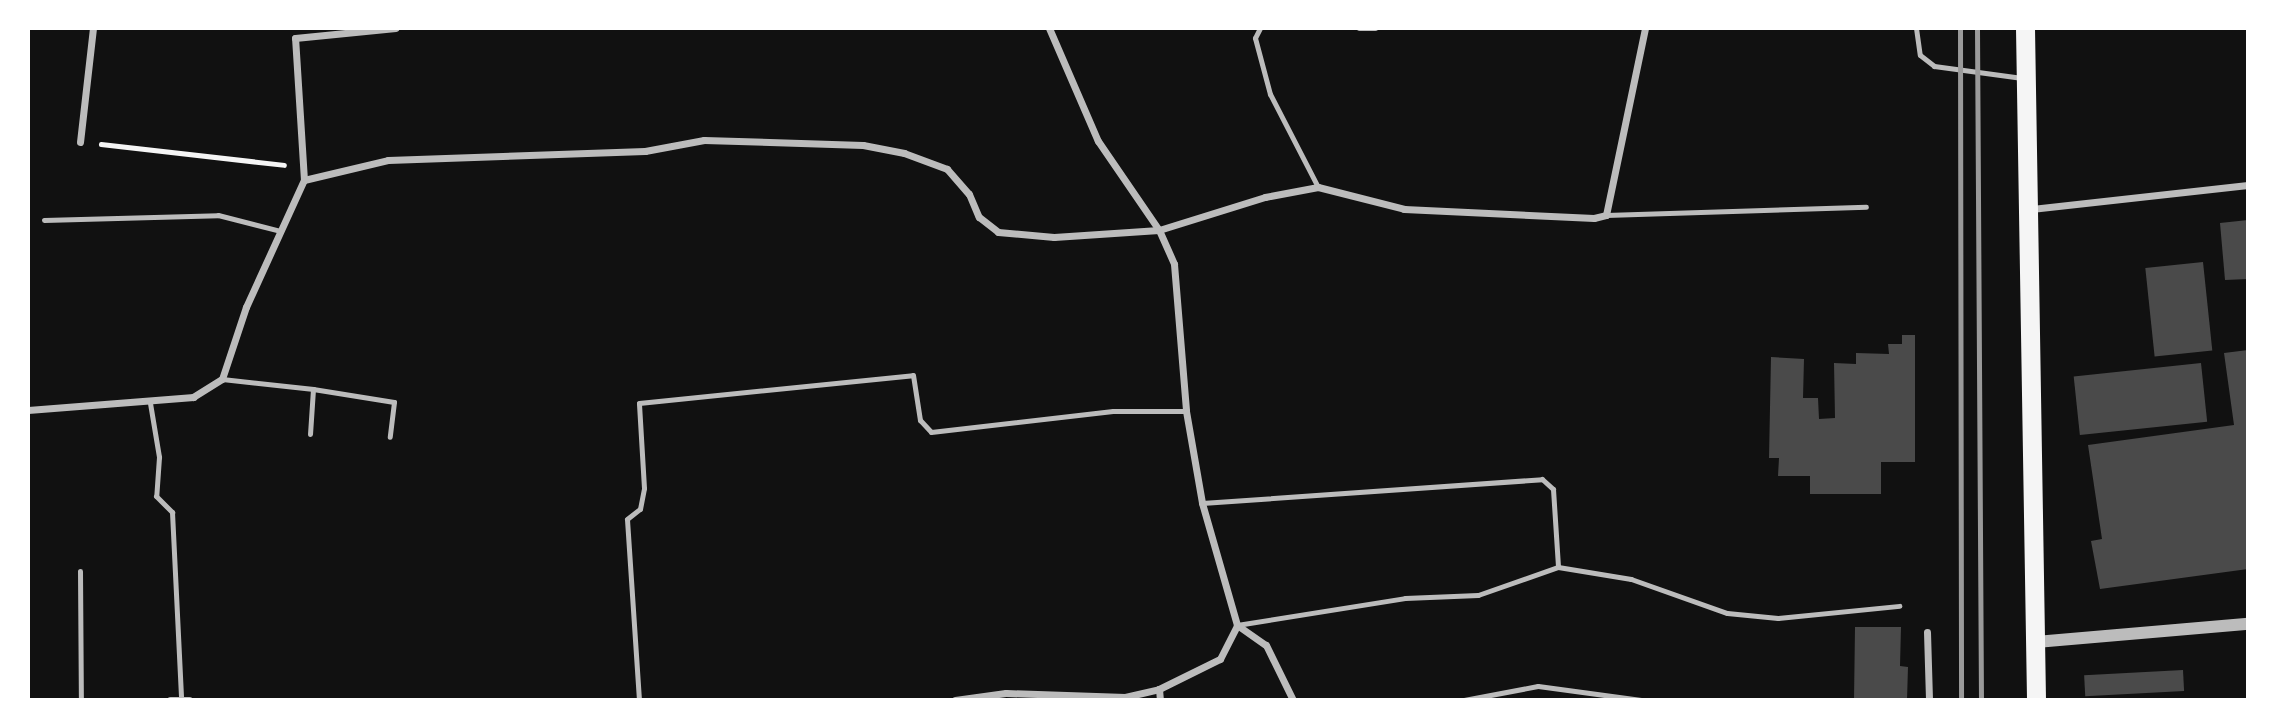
<!DOCTYPE html>
<style>
body{margin:0}
#map{position:relative;width:2276px;height:728px;overflow:hidden;background:#111;font-family:Georgia,serif}
div>[style]{position:absolute}
.building>*{inset:0;background:#4a4a4a;transform-origin:0 0}
.path>*{height:4.5px;margin:-2.25px;padding:0 2.25px;transform-origin:2.25px;border-radius:2.25px;background:#f5f5f5}
.service>*{height:5px;margin:-2.5px;padding:0 2.5px;transform-origin:2.5px;border-radius:2.5px;background:#bcbcbc}
.minor>*{height:7px;margin:-3.5px;padding:0 3.5px;transform-origin:3.5px;border-radius:3.5px;background:#bcbcbc}
.tertiary>*{height:12px;margin:-6px;padding:0 6px;transform-origin:6px;border-radius:6px;background:#bcbcbc}
.trunk>*{height:19px;margin:-9.5px;padding:0 9.5px;transform-origin:9.5px;border-radius:9.5px;background:#f5f5f5}
.rail>*{height:5px;margin:-2.5px;padding:0 2.5px;transform-origin:2.5px;border-radius:2.5px;background:#9a9a9a}
span{translate:-50% -50%;white-space:nowrap;text-align:center;line-height:1.15;-webkit-text-stroke:5px #fff;paint-order:stroke}
.frame{position:absolute;inset:0;border:30px solid #fff;pointer-events:none}
</style>
<div id="map">
<div class="building">
<i style="clip-path:polygon(2248px 220px,2248px 279px,2225px 280px,2220px 223px)"></i>
<i style="left:2203px;top:262px;width:89px;height:58px;rotate:84deg"></i>
<i style="clip-path:polygon(1902px 335px,1915px 335px,1915px 462px,1881px 462px,1881px 494px,1810px 494px,1810px 476px,1778px 476px,1779px 458px,1769px 458px,1771px 357px,1804px 359px,1803px 398px,1818px 398px,1819px 419px,1835px 418px,1834px 363px,1856px 364px,1856px 353px,1889px 354px,1888px 344px,1902px 344px)"></i>
<i style="clip-path:polygon(2248px 350px,2248px 569px,2100px 589px,2091px 541px,2102px 539px,2088px 445px,2234px 425px,2224px 353px)"></i>
<i style="left:2201px;top:363px;width:59px;height:128px;rotate:84deg"></i>
<i style="clip-path:polygon(1855px 627px,1901px 627px,1900px 666px,1908px 667px,1907px 700px,1854px 700px)"></i>
<i style="left:2183px;top:670px;width:21px;height:99px;rotate:87deg"></i>
</div>
<div class="path">
<i style="left:101px;top:144px;width:184px;rotate:6.5deg"></i>
</div>
<div class="service">
<i style="left:1260px;top:28px;width:11px;rotate:117deg"></i>
<i style="left:1255px;top:38px;width:58px;rotate:75deg"></i>
<i style="left:1270px;top:94px;width:105px;rotate:62.7deg"></i>
<i style="left:1359px;top:28px;width:16px"></i>
<i style="left:1916px;top:28px;width:27px;rotate:82deg"></i>
<i style="left:1920px;top:55px;width:18px;rotate:38deg"></i>
<i style="left:1934px;top:66px;width:89px;rotate:7.8deg"></i>
<i style="left:1606px;top:215px;width:260px;rotate:-1.8deg"></i>
<i style="left:44px;top:220px;width:174px;rotate:-1.6deg"></i>
<i style="left:218px;top:215px;width:65px;rotate:14.3deg"></i>
<i style="left:222px;top:379px;width:92px;rotate:6.3deg"></i>
<i style="left:313px;top:389px;width:45px;rotate:93.8deg"></i>
<i style="left:313px;top:389px;width:82px;rotate:9.1deg"></i>
<i style="left:394px;top:402px;width:35px;rotate:97deg"></i>
<i style="left:150px;top:403px;width:55px;rotate:80.5deg"></i>
<i style="left:159px;top:457px;width:39px;rotate:94deg"></i>
<i style="left:156px;top:496px;width:23px;rotate:45deg"></i>
<i style="left:172px;top:512px;width:187px;rotate:87.2deg"></i>
<i style="left:1202px;top:503px;width:341px;rotate:-4deg"></i>
<i style="left:1542px;top:479px;width:15px;rotate:42deg"></i>
<i style="left:1553px;top:489px;width:78px;rotate:86.3deg"></i>
<i style="left:80px;top:571px;width:129px;rotate:89.6deg"></i>
<i style="left:1237px;top:625px;width:170px;rotate:-9.1deg"></i>
<i style="left:1405px;top:598px;width:73px;rotate:-2.4deg"></i>
<i style="left:1478px;top:595px;width:85px;rotate:-19.3deg"></i>
<i style="left:1558px;top:567px;width:74px;rotate:9.3deg"></i>
<i style="left:1631px;top:579px;width:102px;rotate:19.5deg"></i>
<i style="left:1727px;top:613px;width:51px;rotate:5.6deg"></i>
<i style="left:1778px;top:618px;width:122px;rotate:-5.7deg"></i>
<i style="left:639px;top:700px;width:181px;rotate:-93.8deg"></i>
<i style="left:627px;top:519px;width:16px;rotate:-38deg"></i>
<i style="left:640px;top:509px;width:21px;rotate:-79deg"></i>
<i style="left:644px;top:488px;width:85px;rotate:-93.4deg"></i>
<i style="left:639px;top:403px;width:275px;rotate:-5.8deg"></i>
<i style="left:913px;top:375px;width:46px;rotate:81.2deg"></i>
<i style="left:920px;top:420px;width:16px;rotate:47deg"></i>
<i style="left:931px;top:432px;width:183px;rotate:-6.6deg"></i>
<i style="left:1113px;top:411px;width:73px"></i>
<i style="left:1464px;top:700px;width:75px;rotate:-10.7deg"></i>
<i style="left:1538px;top:686px;width:104px;rotate:7.7deg"></i>
</div>
<div class="minor">
<i style="left:1049px;top:28px;width:123px;rotate:66.6deg"></i>
<i style="left:1098px;top:141px;width:108px;rotate:55.6deg"></i>
<i style="left:1159px;top:230px;width:37px;rotate:66deg"></i>
<i style="left:1174px;top:264px;width:147px;rotate:85.3deg"></i>
<i style="left:1186px;top:411px;width:93px;rotate:80.1deg"></i>
<i style="left:1202px;top:503px;width:127px;rotate:74deg"></i>
<i style="left:1237px;top:625px;width:35px;rotate:35deg"></i>
<i style="left:1266px;top:645px;width:61px;rotate:63.9deg"></i>
<i style="left:80px;top:142px;width:115px;rotate:-83.5deg"></i>
<i style="left:304px;top:180px;width:86px;rotate:-13.4deg"></i>
<i style="left:388px;top:160px;width:257px;rotate:-2deg"></i>
<i style="left:645px;top:151px;width:60px;rotate:-10.6deg"></i>
<i style="left:704px;top:140px;width:159px;rotate:1.8deg"></i>
<i style="left:863px;top:145px;width:42px;rotate:11deg"></i>
<i style="left:904px;top:153px;width:46px;rotate:20.4deg"></i>
<i style="left:947px;top:169px;width:33px;rotate:49deg"></i>
<i style="left:969px;top:194px;width:25px;rotate:67deg"></i>
<i style="left:979px;top:217px;width:24px;rotate:38deg"></i>
<i style="left:998px;top:232px;width:56px;rotate:5.1deg"></i>
<i style="left:1054px;top:237px;width:105px;rotate:-3.8deg"></i>
<i style="left:1159px;top:230px;width:111px;rotate:-17.3deg"></i>
<i style="left:1265px;top:197px;width:54px;rotate:-10.7deg"></i>
<i style="left:1318px;top:187px;width:89px;rotate:14.3deg"></i>
<i style="left:1404px;top:209px;width:190px;rotate:2.7deg"></i>
<i style="left:1594px;top:218px;width:12px;rotate:-14deg"></i>
<i style="left:1606px;top:215px;width:191px;rotate:-78.2deg"></i>
<i style="left:2031px;top:209px;width:218px;rotate:-6.3deg"></i>
<i style="left:28px;top:410px;width:166px;rotate:-4.5deg"></i>
<i style="left:193px;top:397px;width:34px;rotate:-32deg"></i>
<i style="left:222px;top:379px;width:76px;rotate:-71.6deg"></i>
<i style="left:246px;top:307px;width:140px;rotate:-65.5deg"></i>
<i style="left:304px;top:180px;width:142px;rotate:-93.6deg"></i>
<i style="left:295px;top:38px;width:101px;rotate:-5.7deg"></i>
<i style="left:1927px;top:632px;width:68px;rotate:88.3deg"></i>
<i style="left:1159px;top:689px;width:11px;rotate:85deg"></i>
<i style="left:170px;top:700px;width:19px"></i>
<i style="left:955px;top:700px;width:51px;rotate:-7.8deg"></i>
<i style="left:1006px;top:693px;width:119px;rotate:1.9deg"></i>
<i style="left:1125px;top:697px;width:35px;rotate:-13deg"></i>
<i style="left:1159px;top:689px;width:68px;rotate:-26.2deg"></i>
<i style="left:1220px;top:659px;width:38px;rotate:-63deg"></i>
</div>
<div class="tertiary">
<i style="left:2036px;top:642px;width:213px;rotate:-4.9deg"></i>
</div>
<div class="trunk">
<i style="left:2025px;top:28px;width:672px;rotate:89.06deg"></i>
</div>
<div class="rail">
<i style="left:1960px;top:28px;width:672px;rotate:89.91deg"></i>
<i style="left:1977px;top:28px;width:672px;rotate:89.66deg"></i>
</div>
<div class="frame"></div>
</div>
